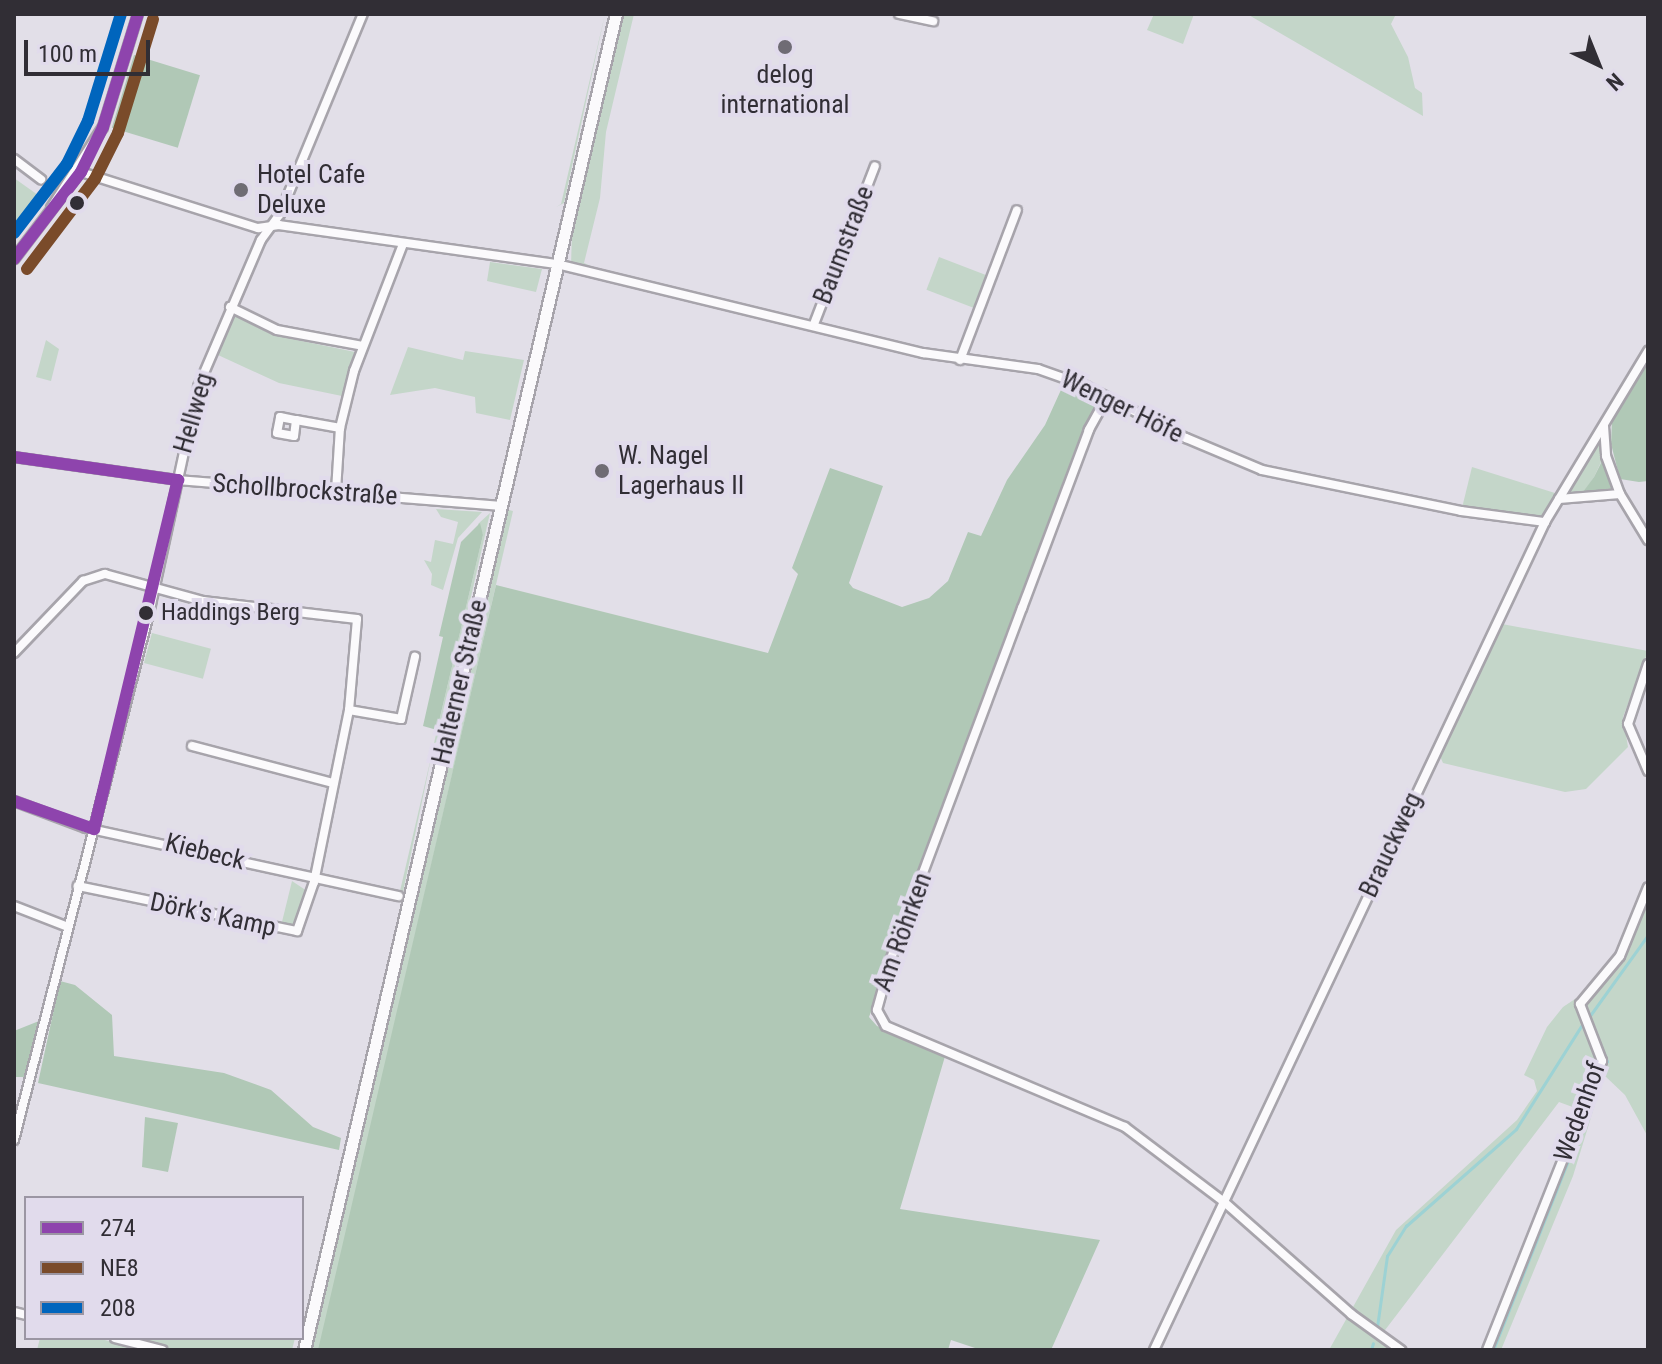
<!DOCTYPE html>
<meta charset="utf-8">
<style>
body{margin:0}
#map{position:relative;width:1662px;height:1364px;overflow:hidden;background:#e2dfe8;font-family:"Roboto Condensed",sans-serif}
div>[style]{position:absolute}
.green>*{inset:0;background:#c4d6c9;transform-origin:0 0}
.forest>*{inset:0;background:#b0c8b6;transform-origin:0 0}
.stream>*{height:3px;margin:-1.5px;padding:0 1.5px;transform-origin:1.5px;border-radius:1.5px;background:#9dd2d4}
.roads{filter:drop-shadow(2px 0 #a7a4ab) drop-shadow(-2px 0 #a7a4ab) drop-shadow(0 2px #a7a4ab) drop-shadow(0 -2px #a7a4ab)}
.street>*{height:8px;margin:-4px;padding:0 4px;transform-origin:4px;border-radius:4px;background:#fbfafc}
.secondary>*{height:11px;margin:-5.5px;padding:0 5.5px;transform-origin:5.5px;border-radius:5.5px;background:#fbfafc}
.bus-1>*{height:12px;margin:-6px;padding:0 6px;transform-origin:6px;border-radius:6px;background:#8e44ad}
.bus-2>*{height:12px;margin:-6px;padding:0 6px;transform-origin:6px;border-radius:6px;background:#7a4b2a}
.bus-3>*{height:12px;margin:-6px;padding:0 6px;transform-origin:6px;border-radius:6px;background:#0065bd}
.dots>*{width:22px;height:22px;translate:-50% -50%;box-sizing:border-box;border:4px solid #e1dbec;border-radius:50%}
span{translate:-50% -50%;white-space:nowrap;text-align:center;line-height:1.15;-webkit-text-stroke:8px #e1dbec;paint-order:stroke}
.bus-label{font-size:24px;color:#312e35}
.left{translate:0 -50%;text-align:left}
.poi-label{font-size:26px;color:#312e35}
.street-label{font-size:26px;color:#312e35}
.frame{position:absolute;inset:0;border:16px solid #312e35;pointer-events:none}
.legend{position:absolute;left:24px;top:1196px;width:280px;height:144px;box-sizing:border-box;background:#e1dbec;border:2px solid #9b96a3;margin:0;padding:10px 14px;list-style:none;font-size:24px;color:#312e35}
.legend li{display:flex;align-items:center;gap:16px;height:40px}
.legend b{width:40px;border:2px solid #9b96a3}
.north{position:absolute;left:1558px;top:24px;width:80px;height:80px;-webkit-text-stroke:6px #e1dbec;paint-order:stroke;rotate:137deg;font-size:22px;font-weight:700;line-height:32px;text-align:center;color:#312e35}
.north::after{content:'';display:block;margin:auto;width:28px;height:36px;background:#312e35;clip-path:polygon(50% 0,100% 100%,50% 72%,0 100%)}
.scale{position:absolute;left:24px;top:40px;width:126px;height:36px;box-sizing:border-box;border:4px solid #312e35;border-top:0;padding-left:10px;font-size:24px;line-height:28px;white-space:nowrap;color:#312e35;-webkit-text-stroke:6px #e1dbec;paint-order:stroke}
</style>
<div id="map">
<div class="green">
<i style="clip-path:polygon(605px 14px,564px 203px,556px 207px,561px 204px)"></i>
<i style="clip-path:polygon(623px 14px,634px 14px,606px 132px,600px 198px,584px 263px,591px 266px,571px 265px,572px 234px)"></i>
<i style="clip-path:polygon(1154px 14px,1194px 14px,1183px 44px,1147px 30px)"></i>
<i style="clip-path:polygon(1247px 14px,1396px 14px,1391px 24px,1408px 57px,1415px 88px,1422px 93px,1423px 116px)"></i>
<i style="clip-path:polygon(14px 178px,45px 200px,21px 233px,14px 230px)"></i>
<i style="left:939px;top:257px;width:53px;height:35px;rotate:21deg"></i>
<i style="clip-path:polygon(490px 262px,542px 269px,536px 292px,487px 281px)"></i>
<i style="clip-path:polygon(233px 315px,273px 335px,355px 352px,342px 396px,279px 383px,218px 355px)"></i>
<i style="clip-path:polygon(46px 340px,59px 349px,51px 381px,36px 377px)"></i>
<i style="clip-path:polygon(408px 347px,463px 360px,465px 351px,524px 360px,510px 420px,476px 413px,475px 397px,435px 388px,390px 395px)"></i>
<i style="clip-path:polygon(evenodd,1597px 441px,1618px 490px,1566px 496px,1597px 441px,1601px 462px,1614px 487px,1584px 492px,1594px 477px,1601px 462px)"></i>
<i style="clip-path:polygon(1472px 467px,1558px 494px,1543px 518px,1462px 508px)"></i>
<i style="clip-path:polygon(436px 509px,482px 512px,458px 538px,443px 590px,431px 585px,432px 574px,424px 560px,431px 562px,435px 540px,453px 544px,458px 522px,441px 517px)"></i>
<i style="left:513px;top:511px;width:862px;height:9px;rotate:103deg"></i>
<i style="clip-path:polygon(490px 513px,438px 742px,434px 743px,483px 535px,478px 524px)"></i>
<i style="clip-path:polygon(1502px 624px,1648px 651px,1623px 717px,1628px 747px,1586px 789px,1565px 792px,1443px 763px,1439px 754px)"></i>
<i style="left:152px;top:633px;width:61px;height:31px;rotate:15deg"></i>
<i style="clip-path:polygon(433px 749px,403px 892px,400px 891px)"></i>
<i style="clip-path:polygon(292px 881px,307px 891px,296px 925px,281px 926px)"></i>
<i style="clip-path:polygon(1648px 896px,1648px 1137px,1625px 1095px,1604px 1075px,1573px 1176px,1501px 1350px,1488px 1350px,1602px 1070px,1609px 1068px,1600px 1062px,1578px 1109px,1559px 1102px,1379px 1338px,1394px 1350px,1329px 1350px,1396px 1230px,1517px 1120px,1537px 1091px,1534px 1080px,1524px 1075px,1547px 1027px,1563px 1007px,1581px 995px,1588px 998px,1620px 966px)"></i>
<i style="clip-path:polygon(40px 1338px,97px 1338px,144px 1350px,37px 1350px)"></i>
<i style="clip-path:polygon(128px 1338px,295px 1338px,292px 1350px,175px 1350px)"></i>
</div>
<div class="forest">
<i style="left:134px;top:55px;width:69px;height:76px;rotate:17deg"></i>
<i style="clip-path:polygon(1648px 360px,1648px 481px,1639px 482px,1620px 479px,1611px 444px,1612px 420px)"></i>
<i style="clip-path:polygon(1065px 381px,1102px 403px,869px 1017px,877px 1026px,946px 1053px,900px 1209px,1100px 1240px,1051px 1350px,981px 1350px,951px 1340px,948px 1350px,318px 1350px,496px 585px,768px 653px,798px 574px,792px 568px,830px 468px,883px 486px,849px 583px,853px 588px,902px 607px,929px 598px,948px 581px,968px 532px,981px 536px,1007px 480px,1045px 425px)"></i>
<i style="clip-path:polygon(1602px 461px,1614px 488px,1583px 492px,1594px 477px)"></i>
<i style="clip-path:polygon(480px 523px,483px 535px,437px 730px,423px 726px,443px 637px,439px 636px,461px 542px)"></i>
<i style="clip-path:polygon(60px 981px,75px 985px,112px 1015px,114px 1056px,224px 1073px,271px 1090px,313px 1127px,341px 1138px,339px 1150px,38px 1083px)"></i>
<i style="clip-path:polygon(39px 1021px,25px 1077px,14px 1077px,14px 1031px)"></i>
<i style="clip-path:polygon(145px 1117px,178px 1123px,168px 1172px,142px 1167px)"></i>
</div>
<div class="stream">
<i style="left:1589px;top:1017px;width:101px;rotate:-54.3deg"></i>
<i style="left:1594px;top:1029px;width:35px;rotate:68deg"></i>
<i style="left:1377px;top:1327px;width:72px;rotate:-82deg"></i>
<i style="left:1387px;top:1256px;width:36px;rotate:-58deg"></i>
<i style="left:1406px;top:1226px;width:147px;rotate:-41.4deg"></i>
<i style="left:1516px;top:1129px;width:122px;rotate:-57.7deg"></i>
<i style="left:1371px;top:1350px;width:7px;rotate:-74deg"></i>
<i style="left:1493px;top:1350px;width:297px;rotate:-68.4deg"></i>
</div>
<div class="roads">
<div class="street">
<i style="left:899px;top:14px;width:35px;rotate:12deg"></i>
<i style="left:14px;top:159px;width:34px;rotate:37deg"></i>
<i style="left:81px;top:172px;width:186px;rotate:17.6deg"></i>
<i style="left:258px;top:228px;width:21px;rotate:-8deg"></i>
<i style="left:279px;top:225px;width:281px;rotate:8deg"></i>
<i style="left:557px;top:264px;width:377px;rotate:13.7deg"></i>
<i style="left:923px;top:353px;width:116px;rotate:7.9deg"></i>
<i style="left:1038px;top:369px;width:51px;rotate:19.5deg"></i>
<i style="left:1086px;top:386px;width:113px;rotate:27.5deg"></i>
<i style="left:1186px;top:438px;width:82px;rotate:22.8deg"></i>
<i style="left:1262px;top:470px;width:203px;rotate:11.6deg"></i>
<i style="left:1461px;top:511px;width:85px;rotate:7.5deg"></i>
<i style="left:51px;top:208px;width:96px;rotate:-57.3deg"></i>
<i style="left:103px;top:127px;width:118px;rotate:-72.8deg"></i>
<i style="left:14px;top:259px;width:114px;rotate:-52.8deg"></i>
<i style="left:230px;top:307px;width:52px;rotate:26.1deg"></i>
<i style="left:277px;top:330px;width:87px;rotate:10.5deg"></i>
<i style="left:814px;top:324px;width:169px;rotate:-68.9deg"></i>
<i style="left:960px;top:360px;width:160px;rotate:-69.2deg"></i>
<i style="left:1107px;top:397px;width:38px;rotate:119deg"></i>
<i style="left:1089px;top:430px;width:190px;rotate:110.6deg"></i>
<i style="left:1022px;top:608px;width:375px;rotate:110.5deg"></i>
<i style="left:891px;top:959px;width:53px;rotate:105.4deg"></i>
<i style="left:877px;top:1010px;width:18px;rotate:61deg"></i>
<i style="left:886px;top:1026px;width:259px;rotate:22.9deg"></i>
<i style="left:1125px;top:1127px;width:123px;rotate:37.1deg"></i>
<i style="left:1223px;top:1201px;width:171px;rotate:41.4deg"></i>
<i style="left:1351px;top:1314px;width:62px;rotate:35.8deg"></i>
<i style="left:280px;top:417px;width:16px;rotate:11deg"></i>
<i style="left:296px;top:420px;width:16px;rotate:97deg"></i>
<i style="left:294px;top:436px;width:17px;rotate:-170deg"></i>
<i style="left:277px;top:433px;width:16px;rotate:-79deg"></i>
<i style="left:296px;top:420px;width:45px;rotate:10.3deg"></i>
<i style="left:1604px;top:426px;width:30px;rotate:86deg"></i>
<i style="left:1606px;top:456px;width:40px;rotate:69.8deg"></i>
<i style="left:1620px;top:494px;width:54px;rotate:58.7deg"></i>
<i style="left:14px;top:457px;width:166px;rotate:8deg"></i>
<i style="left:178px;top:480px;width:324px;rotate:4.6deg"></i>
<i style="left:336px;top:491px;width:63px;rotate:-86.4deg"></i>
<i style="left:340px;top:428px;width:59px;rotate:-76.2deg"></i>
<i style="left:354px;top:371px;width:136px;rotate:-68.9deg"></i>
<i style="left:1559px;top:499px;width:61px;rotate:-4.7deg"></i>
<i style="left:14px;top:653px;width:100px;rotate:-46.2deg"></i>
<i style="left:83px;top:581px;width:23px;rotate:-18deg"></i>
<i style="left:105px;top:574px;width:102px;rotate:15.4deg"></i>
<i style="left:203px;top:601px;width:155px;rotate:6.7deg"></i>
<i style="left:357px;top:619px;width:91px;rotate:95deg"></i>
<i style="left:349px;top:710px;width:176px;rotate:101.5deg"></i>
<i style="left:314px;top:882px;width:52px;rotate:109.1deg"></i>
<i style="left:297px;top:931px;width:224px;rotate:-168.4deg"></i>
<i style="left:1648px;top:664px;width:63px;rotate:108.4deg"></i>
<i style="left:1628px;top:724px;width:51px;rotate:66.9deg"></i>
<i style="left:349px;top:710px;width:53px;rotate:9.8deg"></i>
<i style="left:401px;top:719px;width:64px;rotate:-77.3deg"></i>
<i style="left:192px;top:746px;width:146px;rotate:14.7deg"></i>
<i style="left:14px;top:801px;width:77px;rotate:20.6deg"></i>
<i style="left:86px;top:828px;width:320px;rotate:12.3deg"></i>
<i style="left:14px;top:906px;width:58px;rotate:21.3deg"></i>
<i style="left:14px;top:1140px;width:543px;rotate:-75.61deg"></i>
<i style="left:149px;top:614px;width:232px;rotate:-77.8deg"></i>
<i style="left:198px;top:387px;width:160px;rotate:-66.8deg"></i>
<i style="left:261px;top:240px;width:32px;rotate:-54deg"></i>
<i style="left:280px;top:214px;width:217px;rotate:-67.5deg"></i>
<i style="left:14px;top:1312px;width:12px;rotate:14deg"></i>
<i style="left:115px;top:1338px;width:49px;rotate:14.3deg"></i>
<i style="left:1154px;top:1350px;width:916px;rotate:-64.72deg"></i>
<i style="left:1545px;top:522px;width:200px;rotate:-58.9deg"></i>
<i style="left:1487px;top:1350px;width:311px;rotate:-68.3deg"></i>
<i style="left:1602px;top:1061px;width:61px;rotate:-111.1deg"></i>
<i style="left:1580px;top:1004px;width:62px;rotate:-50.2deg"></i>
<i style="left:1620px;top:956px;width:74px;rotate:-67.9deg"></i>
</div>
<div class="secondary">
<i style="left:304px;top:1350px;width:1372px;rotate:-76.86deg"></i>
</div>
</div>
<div class="bus-1">
<i style="left:14px;top:259px;width:110px;rotate:-52.4deg"></i>
<i style="left:81px;top:172px;width:50px;rotate:-63.9deg"></i>
<i style="left:103px;top:127px;width:118px;rotate:-72.8deg"></i>
<i style="left:14px;top:457px;width:166px;rotate:8deg"></i>
<i style="left:14px;top:801px;width:85px;rotate:19.3deg"></i>
<i style="left:94px;top:829px;width:359px;rotate:-76.5deg"></i>
</div>
<div class="bus-2">
<i style="left:27px;top:269px;width:113px;rotate:-52.9deg"></i>
<i style="left:95px;top:179px;width:51px;rotate:-63.4deg"></i>
<i style="left:118px;top:133px;width:119px;rotate:-72.9deg"></i>
</div>
<div class="bus-3">
<i style="left:14px;top:233px;width:87px;rotate:-52.5deg"></i>
<i style="left:67px;top:164px;width:48px;rotate:-64deg"></i>
<i style="left:88px;top:121px;width:112px;rotate:-72.9deg"></i>
</div>
<div class="dots">
<i style="left:785px;top:47px;background:#6f6c74"></i>
<i style="left:241px;top:190px;background:#6f6c74"></i>
<i style="left:77px;top:203px;background:#312e35"></i>
<i style="left:602px;top:471px;background:#6f6c74"></i>
<i style="left:146px;top:613px;background:#312e35"></i>
</div>
<div class="bus-label">
<span class="left" style="left:161px;top:613px">Haddings Berg</span>
</div>
<div class="poi-label">
<span style="left:785px;top:90px">delog<br>international</span>
<span class="left" style="left:257px;top:190px">Hotel Cafe<br>Deluxe</span>
<span class="left" style="left:618px;top:471px">W. Nagel<br>Lagerhaus II</span>
</div>
<div class="street-label">
<span style="left:844px;top:245px;rotate:-69deg">Baumstraße</span>
<span style="left:1122px;top:407px;rotate:26deg">Wenger Höfe</span>
<span style="left:194px;top:413px;rotate:-74deg">Hellweg</span>
<span style="left:305px;top:490px;rotate:4deg">Schollbrockstraße</span>
<span style="left:460px;top:682px;rotate:-77deg">Halterner Straße</span>
<span style="left:1391px;top:845px;rotate:-65deg">Brauckweg</span>
<span style="left:205px;top:852px;rotate:14deg">Kiebeck</span>
<span style="left:213px;top:915px;rotate:12deg">Dörk's Kamp</span>
<span style="left:903px;top:932px;rotate:-70deg">Am Röhrken</span>
<span style="left:1580px;top:1112px;rotate:-70deg">Wedenhof</span>
</div>
<div class="frame"></div>
<ul class="legend">
<li><b style="height:10px;background:#8e44ad"></b>274</li>
<li><b style="height:10px;background:#7a4b2a"></b>NE8</li>
<li><b style="height:10px;background:#0065bd"></b>208</li>
</ul>
<div class="north">N</div>
<div class="scale">100 m</div>
</div>
